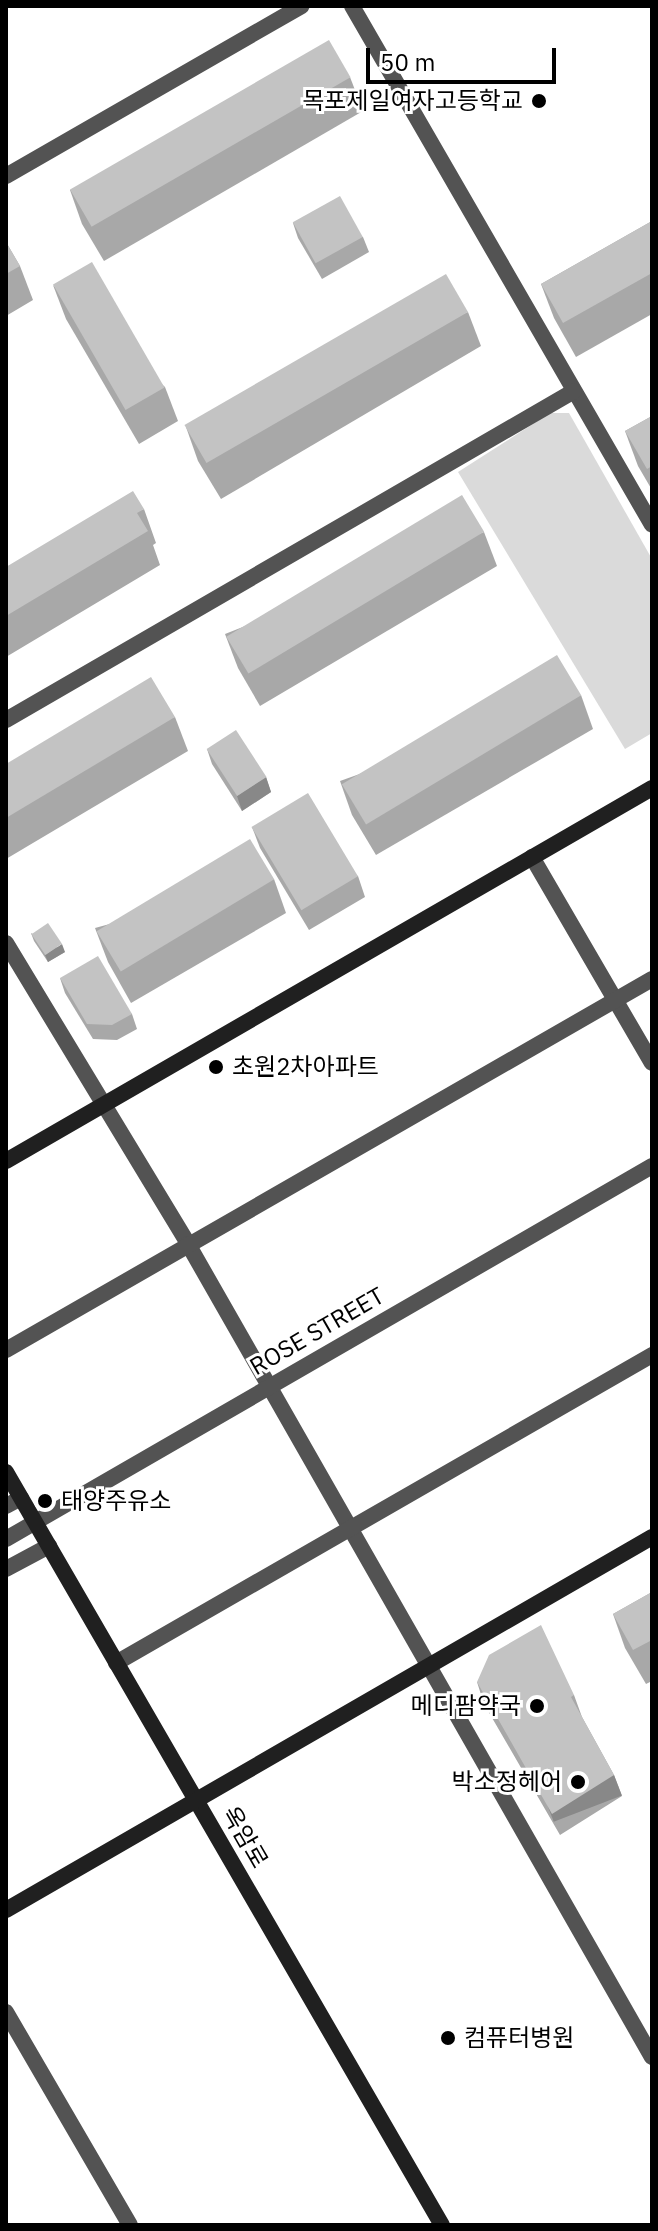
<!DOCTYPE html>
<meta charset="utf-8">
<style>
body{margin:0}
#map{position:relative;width:658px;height:2231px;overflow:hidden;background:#fff;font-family:"IBM Plex Sans","Noto Sans KR",sans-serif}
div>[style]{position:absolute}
.green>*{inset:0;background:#dadada}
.lane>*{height:16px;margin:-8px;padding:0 8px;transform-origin:8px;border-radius:8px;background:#535353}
.street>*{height:16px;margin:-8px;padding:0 8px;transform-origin:8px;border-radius:8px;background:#535353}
.secondary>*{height:16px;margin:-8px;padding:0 8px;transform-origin:8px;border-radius:8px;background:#202020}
.wall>*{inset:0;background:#a8a8a8}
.shaded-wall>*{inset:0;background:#888;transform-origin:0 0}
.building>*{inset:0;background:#c3c3c3;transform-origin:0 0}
.dots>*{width:22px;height:22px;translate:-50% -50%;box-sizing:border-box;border:4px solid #fff;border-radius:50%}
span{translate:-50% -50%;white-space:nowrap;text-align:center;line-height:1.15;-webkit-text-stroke:6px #fff;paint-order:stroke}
.poi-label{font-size:24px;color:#000}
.right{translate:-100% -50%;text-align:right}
.left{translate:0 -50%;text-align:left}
.street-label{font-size:24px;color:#000}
.frame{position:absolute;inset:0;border:8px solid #000;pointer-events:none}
.scale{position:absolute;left:366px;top:48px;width:190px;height:36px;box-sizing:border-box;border:4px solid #000;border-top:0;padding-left:10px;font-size:24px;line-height:28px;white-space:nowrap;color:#000;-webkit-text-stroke:6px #fff;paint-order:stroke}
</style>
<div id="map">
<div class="green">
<i style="clip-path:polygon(550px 413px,569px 413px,652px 559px,652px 733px,625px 749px,458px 472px)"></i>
</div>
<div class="lane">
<i style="left:6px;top:1506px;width:17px;rotate:-28deg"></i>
<i style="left:6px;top:1569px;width:49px;rotate:-28.1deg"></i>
</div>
<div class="street">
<i style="left:352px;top:6px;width:599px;rotate:59.97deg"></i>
<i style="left:6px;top:176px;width:341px;rotate:-29.9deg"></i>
<i style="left:6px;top:720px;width:656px;rotate:-30.08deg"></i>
<i style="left:532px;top:857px;width:238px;rotate:59.8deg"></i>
<i style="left:6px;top:943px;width:352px;rotate:58.8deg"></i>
<i style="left:188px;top:1244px;width:936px;rotate:60.29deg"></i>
<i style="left:6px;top:1350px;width:745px;rotate:-29.87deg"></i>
<i style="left:6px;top:1539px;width:746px;rotate:-30deg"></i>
<i style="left:116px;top:1663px;width:618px;rotate:-29.88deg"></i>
<i style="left:6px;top:2012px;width:246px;rotate:59.8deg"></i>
</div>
<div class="secondary">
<i style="left:6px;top:1161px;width:746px;rotate:-30deg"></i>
<i style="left:6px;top:1472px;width:870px;rotate:59.93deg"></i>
<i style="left:6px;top:1910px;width:746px;rotate:-30deg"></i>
</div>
<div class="wall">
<i style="clip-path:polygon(350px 77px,363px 111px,104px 261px,82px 224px,70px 190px)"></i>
<i style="clip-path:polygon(652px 221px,652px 314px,576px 357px,554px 318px,541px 284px)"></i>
<i style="clip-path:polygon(293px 223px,363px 237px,369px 252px,322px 279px,298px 238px)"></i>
<i style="clip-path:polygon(6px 242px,20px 266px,33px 300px,6px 316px)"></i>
<i style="clip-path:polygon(53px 285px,165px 387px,178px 421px,139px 444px,66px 319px)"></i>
<i style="clip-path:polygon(468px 312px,481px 346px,221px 499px,198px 461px,186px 427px)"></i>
<i style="clip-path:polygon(652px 416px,652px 490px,638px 466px,625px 431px)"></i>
<i style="clip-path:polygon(144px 509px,156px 543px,153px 545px,160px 565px,6px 657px,6px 567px)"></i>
<i style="clip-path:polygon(484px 532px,497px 566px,260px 706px,238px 668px,225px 634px)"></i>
<i style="clip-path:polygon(581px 695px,593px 729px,376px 855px,352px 815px,340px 781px)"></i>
<i style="clip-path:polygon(175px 717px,188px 751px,6px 859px,6px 764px)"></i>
<i style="clip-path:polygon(207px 749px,266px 777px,271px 792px,242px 811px,212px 764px)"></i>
<i style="clip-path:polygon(252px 827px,358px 876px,365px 897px,309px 930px,260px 848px)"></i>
<i style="clip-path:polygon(274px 879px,286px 913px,131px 1003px,108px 962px,95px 928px)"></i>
<i style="clip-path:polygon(31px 933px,65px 952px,48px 962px,34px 941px)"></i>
<i style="clip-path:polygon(60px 978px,132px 1014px,137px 1029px,117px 1040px,93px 1039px,65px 993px)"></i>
<i style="clip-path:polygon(652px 1592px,652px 1681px,646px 1684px,625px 1648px,613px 1614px)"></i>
<i style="clip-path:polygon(477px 1682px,574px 1695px,582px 1717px,614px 1775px,622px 1796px,560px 1835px,484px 1704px)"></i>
</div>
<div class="shaded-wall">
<i style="clip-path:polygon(266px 777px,271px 792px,242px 811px,237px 796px)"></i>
<i style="clip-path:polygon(62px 944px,65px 952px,48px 962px,45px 955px)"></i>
<i style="left:614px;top:1775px;width:22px;height:73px;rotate:69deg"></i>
</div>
<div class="building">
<i style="left:329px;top:40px;width:43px;height:299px;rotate:60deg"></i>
<i style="left:340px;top:196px;width:47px;height:54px;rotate:61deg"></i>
<i style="clip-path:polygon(652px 221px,652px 273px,563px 323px,541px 284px)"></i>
<i style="clip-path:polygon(6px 242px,20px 266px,6px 274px)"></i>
<i style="left:92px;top:262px;width:145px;height:45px;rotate:60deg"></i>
<i style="left:446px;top:274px;width:44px;height:302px;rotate:60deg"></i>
<i style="clip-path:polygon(652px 416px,652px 466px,647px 469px,625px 431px)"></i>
<i style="clip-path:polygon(133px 491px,144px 509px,137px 513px,148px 531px,6px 616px,6px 567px)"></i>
<i style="left:462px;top:495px;width:43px;height:275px;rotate:59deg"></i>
<i style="left:557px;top:655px;width:47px;height:251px;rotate:59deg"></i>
<i style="clip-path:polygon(151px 677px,175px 717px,6px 818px,6px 764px)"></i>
<i style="left:236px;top:730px;width:56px;height:35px;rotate:57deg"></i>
<i style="left:308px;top:793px;width:97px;height:66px;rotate:59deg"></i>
<i style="left:250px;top:839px;width:47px;height:179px;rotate:59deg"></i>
<i style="left:48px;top:923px;width:25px;height:20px;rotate:56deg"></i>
<i style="clip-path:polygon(98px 956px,132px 1014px,112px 1025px,87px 1024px,60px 978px)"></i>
<i style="clip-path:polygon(652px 1592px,652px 1640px,633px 1650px,613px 1614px)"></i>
<i style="clip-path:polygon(541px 1625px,574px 1695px,571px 1697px,614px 1775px,552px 1814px,477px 1682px,489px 1655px)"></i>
</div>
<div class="dots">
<i style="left:539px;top:101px;background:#000"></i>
<i style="left:216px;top:1067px;background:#000"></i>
<i style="left:45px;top:1501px;background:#000"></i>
<i style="left:537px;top:1706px;background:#000"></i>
<i style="left:578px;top:1782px;background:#000"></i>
<i style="left:448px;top:2038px;background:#000"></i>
</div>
<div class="poi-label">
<span class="right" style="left:523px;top:101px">목포제일여자고등학교</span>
<span class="left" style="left:232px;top:1067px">초원2차아파트</span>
<span class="left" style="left:61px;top:1501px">태양주유소</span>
<span class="right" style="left:521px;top:1706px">메디팜약국</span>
<span class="right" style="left:562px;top:1782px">박소정헤어</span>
<span class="left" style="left:464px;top:2038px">컴퓨터병원</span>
</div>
<div class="street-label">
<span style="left:317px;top:1331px;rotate:-30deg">ROSE STREET</span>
<span style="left:245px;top:1837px;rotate:60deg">옥암로</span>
</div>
<div class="frame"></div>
<div class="scale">50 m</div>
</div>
